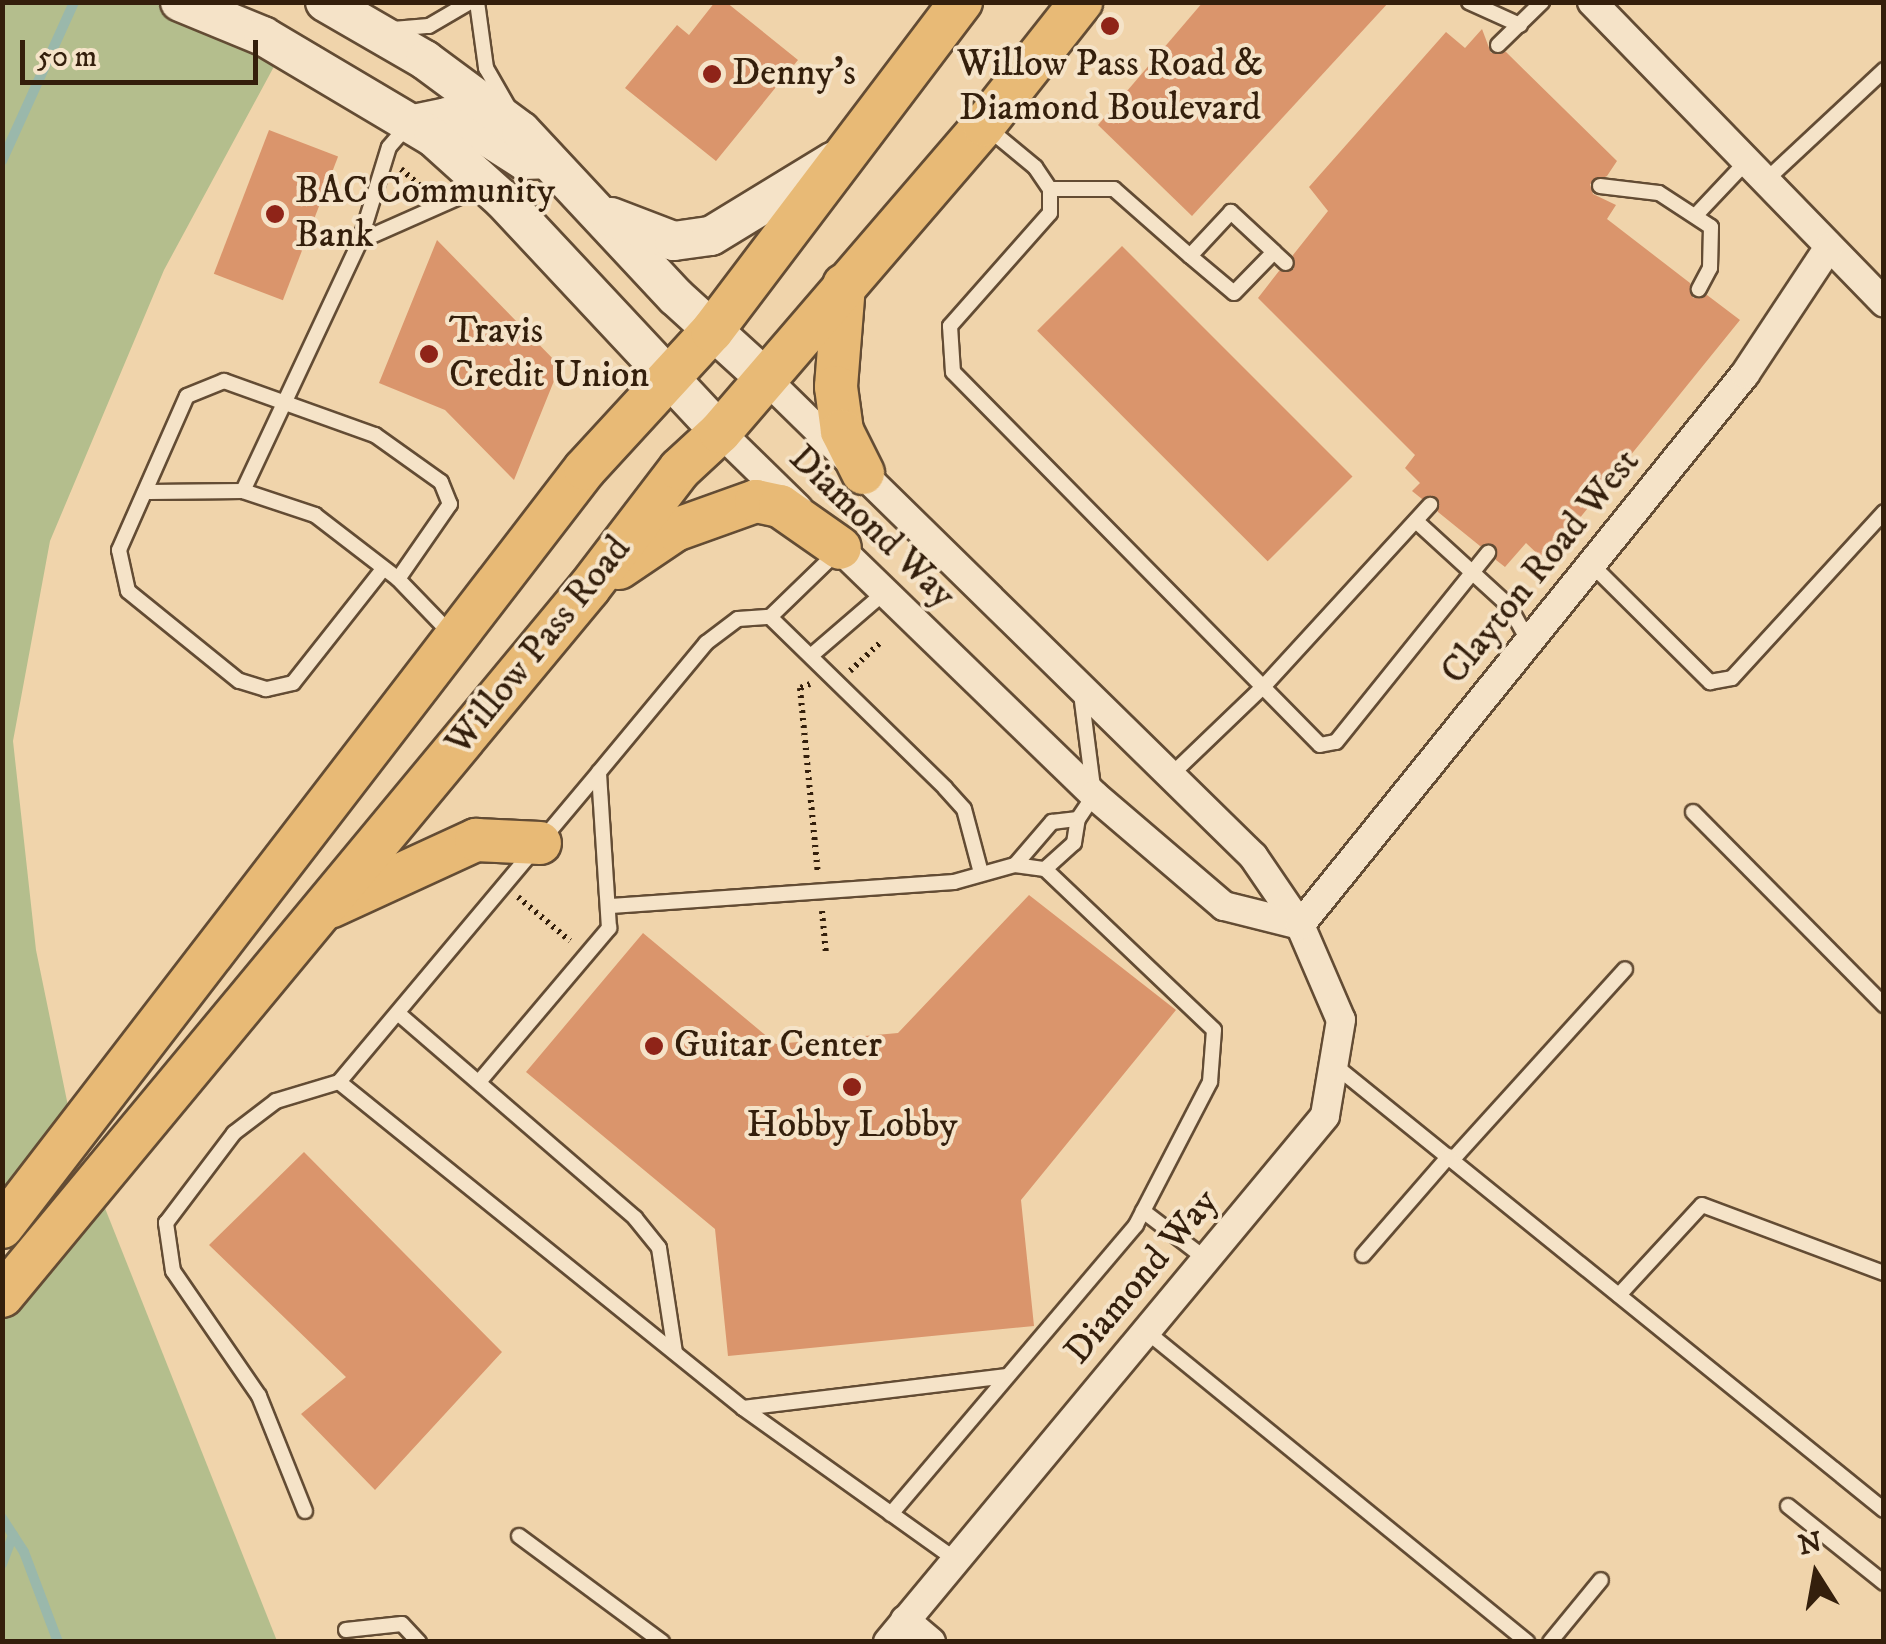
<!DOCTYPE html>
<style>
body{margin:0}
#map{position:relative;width:1886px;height:1644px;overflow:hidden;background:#f0d4ab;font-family:"IM FELL DW Pica",serif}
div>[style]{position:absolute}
.green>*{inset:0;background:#b4be8d}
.stream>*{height:10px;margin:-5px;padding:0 5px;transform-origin:5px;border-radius:5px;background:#9ab8ab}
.building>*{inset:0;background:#da956c;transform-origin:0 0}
.path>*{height:6px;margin-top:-3px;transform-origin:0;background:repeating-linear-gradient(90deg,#341f0c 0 2.5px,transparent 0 7.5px)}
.roads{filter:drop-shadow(2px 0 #634c34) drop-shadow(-2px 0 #634c34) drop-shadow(0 2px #634c34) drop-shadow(0 -2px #634c34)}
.service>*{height:14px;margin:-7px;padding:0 7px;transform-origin:7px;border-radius:7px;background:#f5e3c8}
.minor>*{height:28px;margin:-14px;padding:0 14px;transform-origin:14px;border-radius:14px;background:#f5e3c8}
.tertiary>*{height:32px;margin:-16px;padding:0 16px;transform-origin:16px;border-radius:16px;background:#f5e3c8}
.secondary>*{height:38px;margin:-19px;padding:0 19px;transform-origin:19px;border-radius:19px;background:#f5e3c8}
.primary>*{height:42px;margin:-21px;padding:0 21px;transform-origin:21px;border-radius:21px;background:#e8ba76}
.dots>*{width:28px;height:28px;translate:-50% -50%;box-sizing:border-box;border:5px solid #f5e3c8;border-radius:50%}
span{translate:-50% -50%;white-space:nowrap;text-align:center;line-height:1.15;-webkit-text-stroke:8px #f5e3c8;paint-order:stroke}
.poi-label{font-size:38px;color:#341f0c}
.left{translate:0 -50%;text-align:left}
.street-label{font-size:38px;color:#341f0c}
.frame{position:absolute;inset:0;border:5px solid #341f0c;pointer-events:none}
.north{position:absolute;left:1766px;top:1524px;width:100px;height:100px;-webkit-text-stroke:8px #f5e3c8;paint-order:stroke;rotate:349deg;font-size:28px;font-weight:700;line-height:40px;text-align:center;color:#341f0c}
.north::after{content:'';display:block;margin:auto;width:35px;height:45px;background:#341f0c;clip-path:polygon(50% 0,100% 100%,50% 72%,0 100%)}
.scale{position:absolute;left:20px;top:40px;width:238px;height:45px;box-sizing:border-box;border:5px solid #341f0c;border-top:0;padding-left:12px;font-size:30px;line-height:35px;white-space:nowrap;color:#341f0c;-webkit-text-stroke:8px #f5e3c8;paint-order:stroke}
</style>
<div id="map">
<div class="green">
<i style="clip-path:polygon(3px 3px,180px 3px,284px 48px,164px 270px,50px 541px,13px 741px,36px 950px,75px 1140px,3px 1227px)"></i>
<i style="clip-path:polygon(95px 1183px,277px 1641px,3px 1642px,3px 1296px)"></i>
</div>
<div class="stream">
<i style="left:2px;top:161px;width:175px;rotate:-65.6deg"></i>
<i style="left:2px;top:1518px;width:40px;rotate:57.1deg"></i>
<i style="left:24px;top:1552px;width:96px;rotate:69.3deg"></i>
<i style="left:2px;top:1564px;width:31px;rotate:-69deg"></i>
</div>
<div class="building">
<i style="clip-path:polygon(715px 2px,726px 2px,798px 60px,716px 161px,625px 88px,677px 25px,689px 35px)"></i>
<i style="clip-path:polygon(1203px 2px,1389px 2px,1192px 216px,1098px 125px)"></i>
<i style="clip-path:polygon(1482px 29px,1491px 53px,1506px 52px,1617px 161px,1607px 176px,1590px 184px,1593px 194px,1616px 205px,1607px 219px,1690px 283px,1693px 298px,1707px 295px,1740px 320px,1545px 561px,1526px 543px,1505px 567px,1496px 560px,1495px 545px,1480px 546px,1438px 512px,1436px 497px,1422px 499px,1412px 491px,1420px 483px,1405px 468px,1415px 455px,1258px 298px,1279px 271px,1294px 269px,1293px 255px,1328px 211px,1309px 187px,1446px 32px,1465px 48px)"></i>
<i style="left:269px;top:130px;width:74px;height:154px;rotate:21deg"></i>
<i style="clip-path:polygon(437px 240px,560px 366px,514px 480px,445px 410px,379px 383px)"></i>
<i style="left:1122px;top:246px;width:326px;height:120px;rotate:45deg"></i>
<i style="clip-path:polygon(1029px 895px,1176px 1010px,1021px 1200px,1034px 1326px,728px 1356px,715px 1229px,526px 1072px,643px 933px,776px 1044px,898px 1033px)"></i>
<i style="clip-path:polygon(304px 1152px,502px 1352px,375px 1490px,301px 1414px,346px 1377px,209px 1245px)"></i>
</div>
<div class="path">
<i style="left:401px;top:169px;width:33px;rotate:41deg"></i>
<i style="left:850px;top:671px;width:44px;rotate:-43.2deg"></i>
<i style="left:810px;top:684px;width:11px;rotate:158deg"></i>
<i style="left:800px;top:688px;width:187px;rotate:84.5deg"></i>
<i style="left:518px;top:897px;width:68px;rotate:40.2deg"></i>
<i style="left:822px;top:911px;width:43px;rotate:84.7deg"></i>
</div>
<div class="roads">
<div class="service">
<i style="left:477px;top:2px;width:67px;rotate:82.2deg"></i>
<i style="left:486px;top:68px;width:46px;rotate:60.1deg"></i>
<i style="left:1469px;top:2px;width:56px;rotate:24.3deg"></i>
<i style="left:393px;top:29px;width:36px;rotate:-5deg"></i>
<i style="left:429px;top:26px;width:48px;rotate:-30.3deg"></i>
<i style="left:1498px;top:45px;width:62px;rotate:-44.3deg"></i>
<i style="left:989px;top:129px;width:60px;rotate:39.6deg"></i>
<i style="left:1035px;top:167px;width:27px;rotate:56deg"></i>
<i style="left:1050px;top:189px;width:24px;rotate:90deg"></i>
<i style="left:1050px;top:213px;width:151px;rotate:131.5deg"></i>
<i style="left:950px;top:326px;width:46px;rotate:86.3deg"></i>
<i style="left:953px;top:372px;width:523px;rotate:45.46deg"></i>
<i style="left:1320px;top:745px;width:16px;rotate:-11deg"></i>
<i style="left:1336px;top:742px;width:243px;rotate:-51.2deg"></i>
<i style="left:1765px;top:181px;width:163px;rotate:-43deg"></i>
<i style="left:1600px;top:186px;width:59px;rotate:6.8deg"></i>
<i style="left:1659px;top:193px;width:62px;rotate:33.2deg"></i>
<i style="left:1711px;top:227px;width:41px;rotate:91.4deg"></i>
<i style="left:1710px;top:268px;width:24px;rotate:118deg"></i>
<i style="left:1050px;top:189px;width:64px"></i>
<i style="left:1114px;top:189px;width:101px;rotate:41.4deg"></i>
<i style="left:1190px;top:256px;width:57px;rotate:40.1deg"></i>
<i style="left:1234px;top:293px;width:57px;rotate:-45.7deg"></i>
<i style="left:1274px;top:252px;width:59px;rotate:-137.1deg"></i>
<i style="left:1231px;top:212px;width:60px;rotate:133deg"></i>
<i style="left:1697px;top:214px;width:71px;rotate:-46.7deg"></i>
<i style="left:360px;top:241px;width:133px;rotate:-23.9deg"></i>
<i style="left:1274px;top:252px;width:16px;rotate:43deg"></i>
<i style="left:243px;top:491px;width:276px;rotate:-64.9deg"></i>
<i style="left:360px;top:241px;width:98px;rotate:-72.9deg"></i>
<i style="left:389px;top:147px;width:29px;rotate:-49deg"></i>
<i style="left:149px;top:492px;width:94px;rotate:-0.6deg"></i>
<i style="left:243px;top:491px;width:76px;rotate:18.4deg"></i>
<i style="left:315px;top:515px;width:105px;rotate:37.6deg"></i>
<i style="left:398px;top:579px;width:79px;rotate:46deg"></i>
<i style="left:1416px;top:521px;width:126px;rotate:42.4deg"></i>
<i style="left:1509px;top:606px;width:41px;rotate:60.9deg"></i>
<i style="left:1591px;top:564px;width:168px;rotate:44.8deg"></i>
<i style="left:1710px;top:682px;width:22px;rotate:-10deg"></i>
<i style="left:1732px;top:678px;width:225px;rotate:-47.5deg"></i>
<i style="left:383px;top:569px;width:145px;rotate:128.3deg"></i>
<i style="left:293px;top:683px;width:28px;rotate:167deg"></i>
<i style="left:266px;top:689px;width:28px;rotate:-163deg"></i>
<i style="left:239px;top:681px;width:143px;rotate:-141deg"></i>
<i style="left:128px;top:591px;width:42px;rotate:-102.4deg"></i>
<i style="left:119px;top:550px;width:168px;rotate:-66.2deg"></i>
<i style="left:187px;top:396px;width:40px;rotate:-22deg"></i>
<i style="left:224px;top:381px;width:160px;rotate:19.7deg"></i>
<i style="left:375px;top:435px;width:81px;rotate:35.5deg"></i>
<i style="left:441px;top:482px;width:24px;rotate:68deg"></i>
<i style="left:450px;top:504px;width:91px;rotate:124.7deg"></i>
<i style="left:770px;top:617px;width:92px;rotate:-44.1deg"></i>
<i style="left:813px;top:654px;width:95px;rotate:-40.7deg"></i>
<i style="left:1170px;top:776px;width:130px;rotate:-43.8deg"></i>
<i style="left:1264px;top:686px;width:246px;rotate:-47.5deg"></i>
<i style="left:1693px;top:812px;width:272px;rotate:45.3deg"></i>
<i style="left:1015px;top:865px;width:57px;rotate:-49.3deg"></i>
<i style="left:1052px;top:822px;width:26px;rotate:-7deg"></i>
<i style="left:1045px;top:869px;width:39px;rotate:-42deg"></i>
<i style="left:1074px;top:843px;width:24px;rotate:-81deg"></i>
<i style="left:1078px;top:819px;width:29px;rotate:-56deg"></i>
<i style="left:1094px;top:795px;width:103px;rotate:-97.3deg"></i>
<i style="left:611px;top:906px;width:344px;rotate:-4deg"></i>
<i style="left:954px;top:882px;width:63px;rotate:-15.6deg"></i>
<i style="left:1015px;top:865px;width:30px;rotate:8deg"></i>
<i style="left:1045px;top:869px;width:233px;rotate:43.6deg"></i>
<i style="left:1214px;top:1030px;width:52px;rotate:94.4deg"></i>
<i style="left:1210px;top:1082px;width:161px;rotate:117.4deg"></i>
<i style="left:1136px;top:1225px;width:379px;rotate:130.3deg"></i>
<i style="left:399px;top:1014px;width:312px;rotate:40.8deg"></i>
<i style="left:635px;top:1218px;width:38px;rotate:51deg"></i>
<i style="left:659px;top:1248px;width:105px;rotate:81.3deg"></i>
<i style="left:1338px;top:1068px;width:702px;rotate:38.99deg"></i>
<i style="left:339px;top:1082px;width:519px;rotate:38.9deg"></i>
<i style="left:743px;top:1408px;width:260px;rotate:35.5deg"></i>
<i style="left:479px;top:1082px;width:202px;rotate:-49.8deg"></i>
<i style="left:609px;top:928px;width:156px;rotate:-93.7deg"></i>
<i style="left:599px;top:772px;width:168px;rotate:-50.3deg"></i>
<i style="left:706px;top:643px;width:40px;rotate:-37deg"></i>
<i style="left:738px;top:619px;width:32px;rotate:-4deg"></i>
<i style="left:770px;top:617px;width:245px;rotate:44.3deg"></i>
<i style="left:945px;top:788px;width:28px;rotate:48deg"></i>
<i style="left:964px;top:809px;width:66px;rotate:75.1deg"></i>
<i style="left:1453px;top:1159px;width:256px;rotate:-47.8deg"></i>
<i style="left:1143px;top:1211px;width:79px;rotate:37.3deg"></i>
<i style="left:1363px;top:1255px;width:131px;rotate:-49deg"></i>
<i style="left:1619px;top:1295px;width:122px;rotate:-47.3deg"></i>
<i style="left:1702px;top:1205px;width:194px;rotate:20.5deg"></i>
<i style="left:1146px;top:1331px;width:492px;rotate:39.2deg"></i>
<i style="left:743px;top:1408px;width:266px;rotate:-6.9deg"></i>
<i style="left:1788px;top:1506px;width:123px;rotate:38.7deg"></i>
<i style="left:305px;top:1511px;width:124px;rotate:-111.8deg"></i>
<i style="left:259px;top:1396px;width:152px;rotate:-124.5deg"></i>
<i style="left:173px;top:1271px;width:49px;rotate:-98.3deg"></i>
<i style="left:166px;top:1223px;width:113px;rotate:-52.9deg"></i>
<i style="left:234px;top:1133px;width:53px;rotate:-37.3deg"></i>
<i style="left:276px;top:1101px;width:66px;rotate:-16.8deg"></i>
<i style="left:339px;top:1082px;width:405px;rotate:-50deg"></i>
<i style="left:519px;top:1536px;width:178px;rotate:36.5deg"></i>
<i style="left:346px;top:1630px;width:56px;rotate:-6.1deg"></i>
<i style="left:402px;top:1624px;width:25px;rotate:47deg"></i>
<i style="left:1550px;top:1642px;width:80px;rotate:-50.6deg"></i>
</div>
<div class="minor">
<i style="left:1592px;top:2px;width:419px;rotate:45.8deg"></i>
<i style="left:766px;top:379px;width:682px;rotate:44.41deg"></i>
<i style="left:1253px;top:856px;width:83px;rotate:55.7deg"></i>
<i style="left:1300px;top:925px;width:103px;rotate:66.7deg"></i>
<i style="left:1341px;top:1020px;width:97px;rotate:99.5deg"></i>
<i style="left:1325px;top:1116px;width:684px;rotate:129.72deg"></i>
<i style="left:720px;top:432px;width:109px;rotate:44.3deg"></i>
<i style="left:829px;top:538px;width:369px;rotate:44.1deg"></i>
<i style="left:1094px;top:795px;width:171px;rotate:40.5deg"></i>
<i style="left:1224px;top:906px;width:78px;rotate:14deg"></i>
<i style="left:1300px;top:925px;width:708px;rotate:-51.07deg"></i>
<i style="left:1745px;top:374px;width:152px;rotate:-56.5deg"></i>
<i style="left:905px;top:1620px;width:34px;rotate:40deg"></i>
</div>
<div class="tertiary">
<i style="left:409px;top:122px;width:38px;rotate:-12deg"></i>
<i style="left:446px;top:114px;width:91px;rotate:32.5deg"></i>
<i style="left:523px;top:163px;width:30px;rotate:-2deg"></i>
</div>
<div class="secondary">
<i style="left:180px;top:2px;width:90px;rotate:22.3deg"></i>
<i style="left:263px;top:36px;width:198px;rotate:30.7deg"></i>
<i style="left:433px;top:137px;width:94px;rotate:42deg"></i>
<i style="left:503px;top:200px;width:318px;rotate:46.9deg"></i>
<i style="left:325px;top:2px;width:116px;rotate:30.1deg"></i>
<i style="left:425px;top:60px;width:119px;rotate:36.5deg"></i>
<i style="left:521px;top:131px;width:227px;rotate:47deg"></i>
<i style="left:676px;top:297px;width:122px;rotate:42.3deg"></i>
<i style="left:611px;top:217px;width:67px;rotate:20.9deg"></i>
<i style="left:674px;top:241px;width:37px;rotate:-8deg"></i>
<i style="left:711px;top:236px;width:144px;rotate:-31.4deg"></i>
</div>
<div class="primary">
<i style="left:844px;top:285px;width:102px;rotate:94.5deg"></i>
<i style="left:836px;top:387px;width:44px;rotate:82.2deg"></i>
<i style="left:842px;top:431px;width:47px;rotate:63.4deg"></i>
<i style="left:619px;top:568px;width:68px;rotate:-34.2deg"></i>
<i style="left:675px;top:530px;width:86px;rotate:-19.7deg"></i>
<i style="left:756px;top:501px;width:25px;rotate:12deg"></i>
<i style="left:780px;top:506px;width:73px;rotate:35deg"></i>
<i style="left:330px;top:907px;width:161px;rotate:-24.7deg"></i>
<i style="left:476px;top:840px;width:64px;rotate:2.7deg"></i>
<i style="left:2px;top:1227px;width:956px;rotate:-52.44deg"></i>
<i style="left:585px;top:469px;width:188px;rotate:-47.4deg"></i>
<i style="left:712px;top:331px;width:413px;rotate:-52.9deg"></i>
<i style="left:2px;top:1296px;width:920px;rotate:-50.34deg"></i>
<i style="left:589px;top:588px;width:150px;rotate:-52.6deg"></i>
<i style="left:680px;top:469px;width:54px;rotate:-42.8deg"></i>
<i style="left:720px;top:432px;width:405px;rotate:-49.3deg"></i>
<i style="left:984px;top:125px;width:157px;rotate:-51.7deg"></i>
</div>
</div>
<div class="dots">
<i style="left:1110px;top:26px;background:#8f2418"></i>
<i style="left:712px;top:74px;background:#8f2418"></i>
<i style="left:275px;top:214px;background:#8f2418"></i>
<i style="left:429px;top:354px;background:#8f2418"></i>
<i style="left:654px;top:1046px;background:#8f2418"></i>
<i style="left:852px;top:1087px;background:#8f2418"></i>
</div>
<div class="poi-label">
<span style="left:1110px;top:87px">Willow Pass Road &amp;<br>Diamond Boulevard</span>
<span class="left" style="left:732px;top:74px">Denny's</span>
<span class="left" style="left:295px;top:214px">BAC Community<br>Bank</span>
<span class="left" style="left:449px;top:354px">Travis<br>Credit Union</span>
<span class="left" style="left:674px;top:1046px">Guitar Center</span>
<span style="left:852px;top:1126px">Hobby Lobby</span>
</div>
<div class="street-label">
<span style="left:872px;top:527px;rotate:44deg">Diamond Way</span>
<span style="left:1541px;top:567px;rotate:-51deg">Clayton Road West</span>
<span style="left:539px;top:646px;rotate:-51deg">Willow Pass Road</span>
<span style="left:1142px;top:1277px;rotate:-50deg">Diamond Way</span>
</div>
<div class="frame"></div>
<div class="north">N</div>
<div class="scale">50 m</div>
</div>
